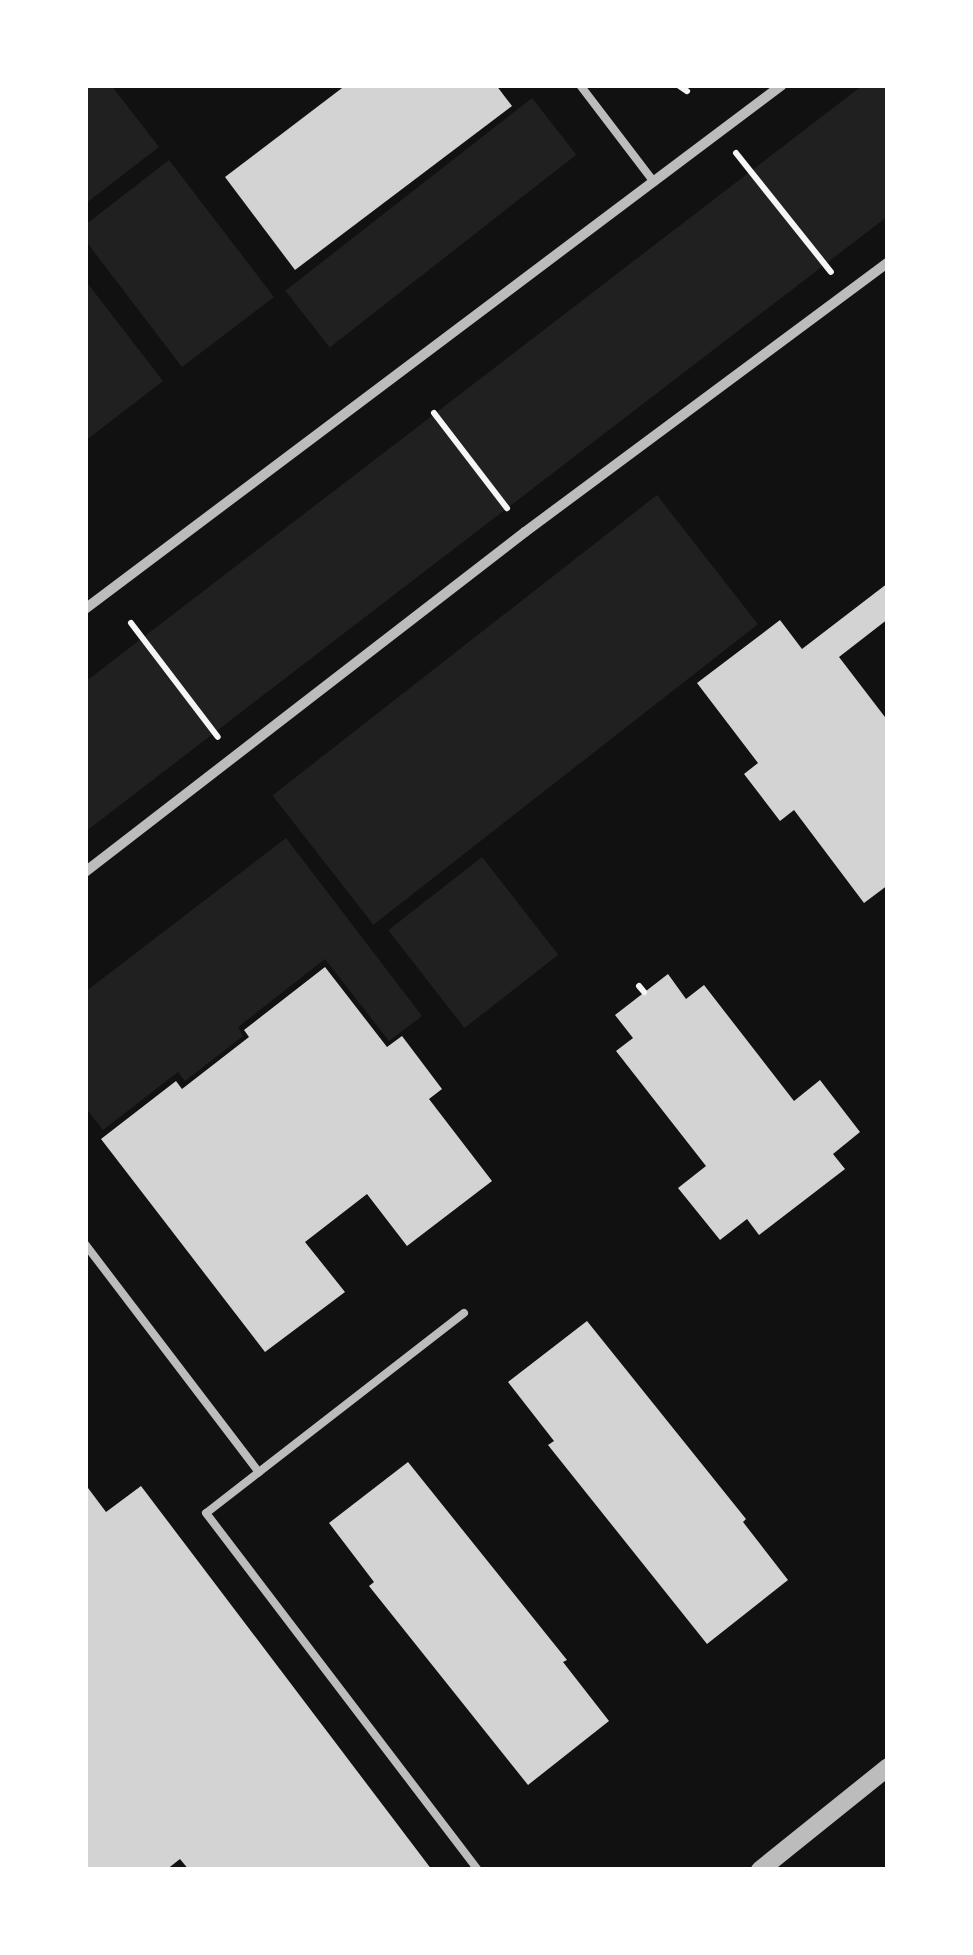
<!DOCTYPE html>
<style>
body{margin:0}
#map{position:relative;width:973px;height:1955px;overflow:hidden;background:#111;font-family:Inter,sans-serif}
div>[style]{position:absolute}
.green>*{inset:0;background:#202020;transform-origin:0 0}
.building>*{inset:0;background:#d3d3d3}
.path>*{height:6px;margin:-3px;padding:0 3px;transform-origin:3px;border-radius:3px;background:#f5f5f5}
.service>*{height:8px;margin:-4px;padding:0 4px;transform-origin:4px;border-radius:4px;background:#bcbcbc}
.minor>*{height:10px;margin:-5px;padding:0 5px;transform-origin:5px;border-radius:5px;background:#bcbcbc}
.tertiary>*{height:18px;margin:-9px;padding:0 9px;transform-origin:9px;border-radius:9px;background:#bcbcbc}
span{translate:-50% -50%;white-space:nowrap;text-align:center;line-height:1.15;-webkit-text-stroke:10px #fff;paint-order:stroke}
.frame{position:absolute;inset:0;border:88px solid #fff;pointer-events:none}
</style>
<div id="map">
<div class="green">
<i style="clip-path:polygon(85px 85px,111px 85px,159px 147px,85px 204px)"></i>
<i style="clip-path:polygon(863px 85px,888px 85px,888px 216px,85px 832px,85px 682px)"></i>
<i style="left:532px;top:98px;width:72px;height:313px;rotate:52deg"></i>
<i style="clip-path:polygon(169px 160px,274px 297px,182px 367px,85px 240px,85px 225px)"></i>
<i style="clip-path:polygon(85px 280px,163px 381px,85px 441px)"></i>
<i style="left:657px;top:495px;width:164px;height:488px;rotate:52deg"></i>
<i style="clip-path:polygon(286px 838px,422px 1016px,389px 1041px,325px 959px,238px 1027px,243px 1036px,185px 1081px,178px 1072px,103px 1130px,85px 1107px,85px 992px)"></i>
<i style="left:482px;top:857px;width:124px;height:119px;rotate:52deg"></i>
</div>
<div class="building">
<i style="clip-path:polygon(346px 85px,496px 85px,512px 106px,295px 270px,225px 177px)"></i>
<i style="clip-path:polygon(888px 583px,888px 619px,839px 657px,888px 721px,888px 885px,864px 903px,794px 810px,780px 821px,744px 774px,758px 763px,697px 683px,780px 620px,802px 649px)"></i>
<i style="clip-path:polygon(325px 967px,387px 1047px,402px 1036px,442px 1089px,429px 1099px,492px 1181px,407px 1246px,367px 1194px,305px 1242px,345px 1292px,265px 1352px,101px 1139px,176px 1081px,182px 1089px,249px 1037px,244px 1030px)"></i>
<i style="clip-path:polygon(668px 974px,686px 999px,704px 985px,794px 1101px,820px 1080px,860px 1132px,833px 1154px,845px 1169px,759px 1235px,747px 1219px,720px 1240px,678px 1188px,706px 1166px,616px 1051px,633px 1038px,615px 1015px)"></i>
<i style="clip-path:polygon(587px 1321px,746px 1519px,743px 1522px,788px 1580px,707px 1644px,548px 1445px,554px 1441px,508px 1382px)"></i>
<i style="clip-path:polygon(408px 1462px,567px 1660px,563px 1662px,609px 1721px,528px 1785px,369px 1586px,374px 1582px,329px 1523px)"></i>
<i style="clip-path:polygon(85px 1484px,106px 1512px,141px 1486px,432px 1870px,189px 1870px,180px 1859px,166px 1870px,85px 1870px)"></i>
</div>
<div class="path">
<i style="left:678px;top:85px;width:11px;rotate:34deg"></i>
<i style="left:736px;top:153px;width:152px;rotate:51.4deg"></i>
<i style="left:434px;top:413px;width:120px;rotate:52.5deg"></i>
<i style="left:131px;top:623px;width:143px;rotate:52.7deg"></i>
<i style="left:639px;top:986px;width:8px;rotate:50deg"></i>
</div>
<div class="service">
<i style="left:580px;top:85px;width:122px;rotate:52.7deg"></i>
<i style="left:85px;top:1244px;width:287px;rotate:52.7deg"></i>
<i style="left:464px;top:1313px;width:326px;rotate:142.2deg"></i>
<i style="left:206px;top:1513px;width:449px;rotate:52.7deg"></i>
</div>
<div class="minor">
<i style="left:85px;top:609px;width:872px;rotate:-36.94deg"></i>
<i style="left:85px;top:872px;width:556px;rotate:-37.69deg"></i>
<i style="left:525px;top:532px;width:452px;rotate:-36.6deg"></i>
</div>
<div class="tertiary">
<i style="left:760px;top:1870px;width:164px;rotate:-38.8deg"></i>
</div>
<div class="frame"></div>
</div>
